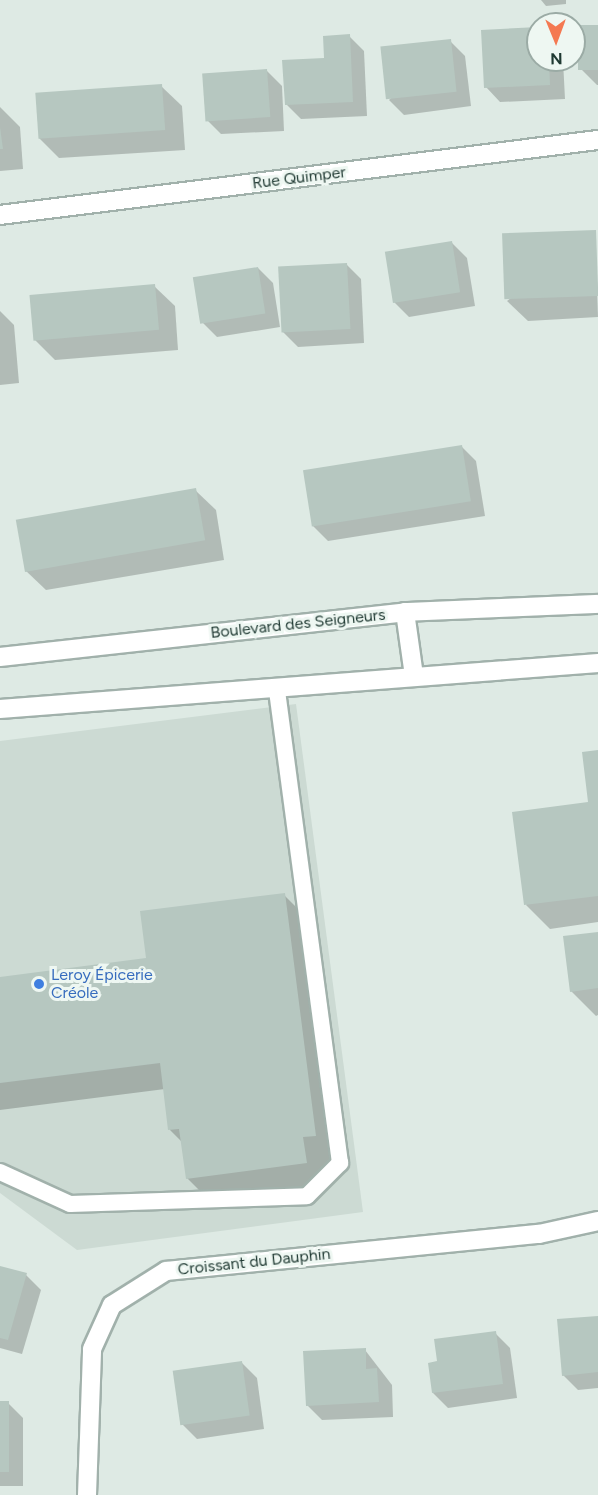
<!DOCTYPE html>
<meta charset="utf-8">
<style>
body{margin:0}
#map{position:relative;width:598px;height:1495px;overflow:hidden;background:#deeae4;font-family:Figtree,sans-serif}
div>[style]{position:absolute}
.built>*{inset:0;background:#ccdad3}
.shadow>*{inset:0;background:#0003}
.building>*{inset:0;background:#b6c7c0;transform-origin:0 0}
.roads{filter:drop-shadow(2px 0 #a1b1ab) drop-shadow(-2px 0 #a1b1ab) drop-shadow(0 2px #a1b1ab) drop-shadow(0 -2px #a1b1ab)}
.service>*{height:16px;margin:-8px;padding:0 8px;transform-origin:8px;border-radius:8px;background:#fff}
.minor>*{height:18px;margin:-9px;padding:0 9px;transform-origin:9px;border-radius:9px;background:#fff}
.tertiary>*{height:18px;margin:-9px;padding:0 9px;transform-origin:9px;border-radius:9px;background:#fff}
.dots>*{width:16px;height:16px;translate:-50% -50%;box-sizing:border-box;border:3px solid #eef7f2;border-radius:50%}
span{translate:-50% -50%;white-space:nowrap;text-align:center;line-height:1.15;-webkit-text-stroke:6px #eef7f2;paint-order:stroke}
.street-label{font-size:16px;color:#1f3932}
.shop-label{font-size:16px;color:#366cbe}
.left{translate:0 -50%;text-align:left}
.north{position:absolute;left:526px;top:12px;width:60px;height:60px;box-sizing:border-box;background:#eef7f2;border:2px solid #9baba5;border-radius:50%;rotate:179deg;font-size:16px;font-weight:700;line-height:24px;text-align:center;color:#1f3932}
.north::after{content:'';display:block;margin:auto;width:21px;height:27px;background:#f47952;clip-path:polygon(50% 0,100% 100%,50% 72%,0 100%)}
</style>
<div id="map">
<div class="built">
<i style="clip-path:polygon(296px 704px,363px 1212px,77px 1250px,0 1193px,0 741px)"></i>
</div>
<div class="shadow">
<i style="clip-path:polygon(541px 0,566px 0,566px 4px,546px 6px)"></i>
<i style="clip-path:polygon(598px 27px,598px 85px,597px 85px,582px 70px)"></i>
<i style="clip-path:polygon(538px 29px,538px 60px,563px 60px,565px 99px,500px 102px,486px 87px)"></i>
<i style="clip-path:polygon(349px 36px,364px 51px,367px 116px,301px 119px,286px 104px)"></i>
<i style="clip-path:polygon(450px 41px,465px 56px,471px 106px,404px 115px,389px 100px)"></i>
<i style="clip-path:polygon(267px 71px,282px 86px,284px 131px,221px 134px,206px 119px)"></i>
<i style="clip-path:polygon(161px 86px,182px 106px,185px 150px,59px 158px,39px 138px)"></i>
<i style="clip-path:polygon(0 107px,20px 127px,23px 169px,0 171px)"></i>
<i style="clip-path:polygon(595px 232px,598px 317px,528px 321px,507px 301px)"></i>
<i style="clip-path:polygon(452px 243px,467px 258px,475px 306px,409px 317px,394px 302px)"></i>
<i style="clip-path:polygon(346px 264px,361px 279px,364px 343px,298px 347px,283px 332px)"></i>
<i style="clip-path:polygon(258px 268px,273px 283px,280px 327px,217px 337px,202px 322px)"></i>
<i style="clip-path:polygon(154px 286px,175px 306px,178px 350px,55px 360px,34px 339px)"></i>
<i style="clip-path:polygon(0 311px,14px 325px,19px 383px,0 385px)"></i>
<i style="clip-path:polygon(461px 446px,476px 461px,485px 516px,328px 541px,313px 526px)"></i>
<i style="clip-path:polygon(195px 490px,216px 510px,224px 560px,46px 590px,25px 570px)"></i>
<i style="clip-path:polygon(598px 751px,598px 922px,550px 929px,526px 905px,590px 804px)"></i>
<i style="clip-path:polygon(284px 895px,308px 919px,339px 1160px,327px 1161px,330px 1187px,211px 1202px,187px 1178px,182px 1142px,170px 1130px,165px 1089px,0 1110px,0 979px,148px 960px)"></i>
<i style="clip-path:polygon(598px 933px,598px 1015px,596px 1016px,571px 991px)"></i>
<i style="clip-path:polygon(0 1267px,26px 1275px,41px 1290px,22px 1354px,0 1348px)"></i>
<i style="clip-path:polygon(598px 1317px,598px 1388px,578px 1390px,563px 1375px)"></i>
<i style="clip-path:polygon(495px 1333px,510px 1348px,517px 1398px,448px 1408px,433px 1393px,438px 1363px)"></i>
<i style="clip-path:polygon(365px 1350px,392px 1385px,393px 1417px,322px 1420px,307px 1405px)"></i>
<i style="clip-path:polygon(242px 1363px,257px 1378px,264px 1429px,197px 1439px,182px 1424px)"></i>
<i style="clip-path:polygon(0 1403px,8px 1403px,23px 1418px,23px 1486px,0 1486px)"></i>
</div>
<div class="building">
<i style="left:598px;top:25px;width:45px;height:20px;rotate:90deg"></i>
<i style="clip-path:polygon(538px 27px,538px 60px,549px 60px,550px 85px,484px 88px,481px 30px)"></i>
<i style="clip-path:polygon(350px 34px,353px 102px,285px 105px,282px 60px,324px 58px,323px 36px)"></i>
<i style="left:451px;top:39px;width:53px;height:71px;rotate:84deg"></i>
<i style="left:267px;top:69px;width:48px;height:65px;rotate:86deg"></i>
<i style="left:162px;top:84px;width:46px;height:127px;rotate:86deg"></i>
<i style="clip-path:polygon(0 127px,3px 149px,0 149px)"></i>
<i style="left:596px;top:230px;width:66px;height:94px;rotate:88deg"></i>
<i style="left:452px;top:241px;width:52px;height:68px;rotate:81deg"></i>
<i style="left:347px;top:263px;width:66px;height:69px;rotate:87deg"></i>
<i style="left:258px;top:267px;width:47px;height:66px;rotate:81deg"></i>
<i style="left:155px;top:284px;width:46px;height:126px;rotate:85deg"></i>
<i style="left:462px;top:445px;width:57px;height:161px;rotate:81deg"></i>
<i style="left:196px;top:488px;width:53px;height:183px;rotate:80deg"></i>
<i style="clip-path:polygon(598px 750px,598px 896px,524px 905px,512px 812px,588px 802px,582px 752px)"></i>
<i style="clip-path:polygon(285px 893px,316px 1136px,303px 1137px,307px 1163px,186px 1179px,179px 1129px,168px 1130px,160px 1063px,0 1083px,0 977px,146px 958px,140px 911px)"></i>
<i style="clip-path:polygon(598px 932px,598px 988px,570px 992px,563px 936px)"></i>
<i style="clip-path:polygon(0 1266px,27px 1273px,8px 1340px,0 1338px)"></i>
<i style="clip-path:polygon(598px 1316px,598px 1372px,562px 1376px,557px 1319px)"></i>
<i style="clip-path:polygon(496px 1331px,503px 1384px,432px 1393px,428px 1363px,437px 1361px,434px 1339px)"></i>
<i style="clip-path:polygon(366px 1348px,366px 1369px,377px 1368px,379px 1402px,306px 1406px,303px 1351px)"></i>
<i style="left:242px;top:1361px;width:55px;height:70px;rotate:82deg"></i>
<i style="left:0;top:1401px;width:9px;height:71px"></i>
</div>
<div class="roads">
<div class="service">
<i style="left:0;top:1172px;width:77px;rotate:24.6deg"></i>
<i style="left:70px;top:1204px;width:237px;rotate:-1.9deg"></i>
<i style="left:307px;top:1196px;width:47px;rotate:-45deg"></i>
<i style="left:340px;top:1163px;width:478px;rotate:-97.6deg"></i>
</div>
<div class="minor">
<i style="left:0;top:215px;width:603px;rotate:-7.15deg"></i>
<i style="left:87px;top:1495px;width:146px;rotate:-88deg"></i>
<i style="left:92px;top:1349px;width:48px;rotate:-65.6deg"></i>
<i style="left:112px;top:1305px;width:64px;rotate:-32.2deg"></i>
<i style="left:166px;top:1271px;width:375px;rotate:-5.7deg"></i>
<i style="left:539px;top:1234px;width:60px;rotate:-12.4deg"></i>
</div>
<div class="tertiary">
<i style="left:405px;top:612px;width:65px;rotate:82deg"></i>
<i style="left:0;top:657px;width:407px;rotate:-6.3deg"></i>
<i style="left:405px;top:612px;width:193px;rotate:-2.4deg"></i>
<i style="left:0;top:709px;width:600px;rotate:-4.4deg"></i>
</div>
</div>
<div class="dots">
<i style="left:39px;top:984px;background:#3f7fe0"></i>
</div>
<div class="street-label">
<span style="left:299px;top:178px;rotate:-7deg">Rue Quimper</span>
<span style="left:298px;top:624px;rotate:-6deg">Boulevard des Seigneurs</span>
<span style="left:254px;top:1262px;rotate:-6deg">Croissant du Dauphin</span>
</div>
<div class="shop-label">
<span class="left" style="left:51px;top:984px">Leroy Épicerie<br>Créole</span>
</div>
<div class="north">N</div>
</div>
